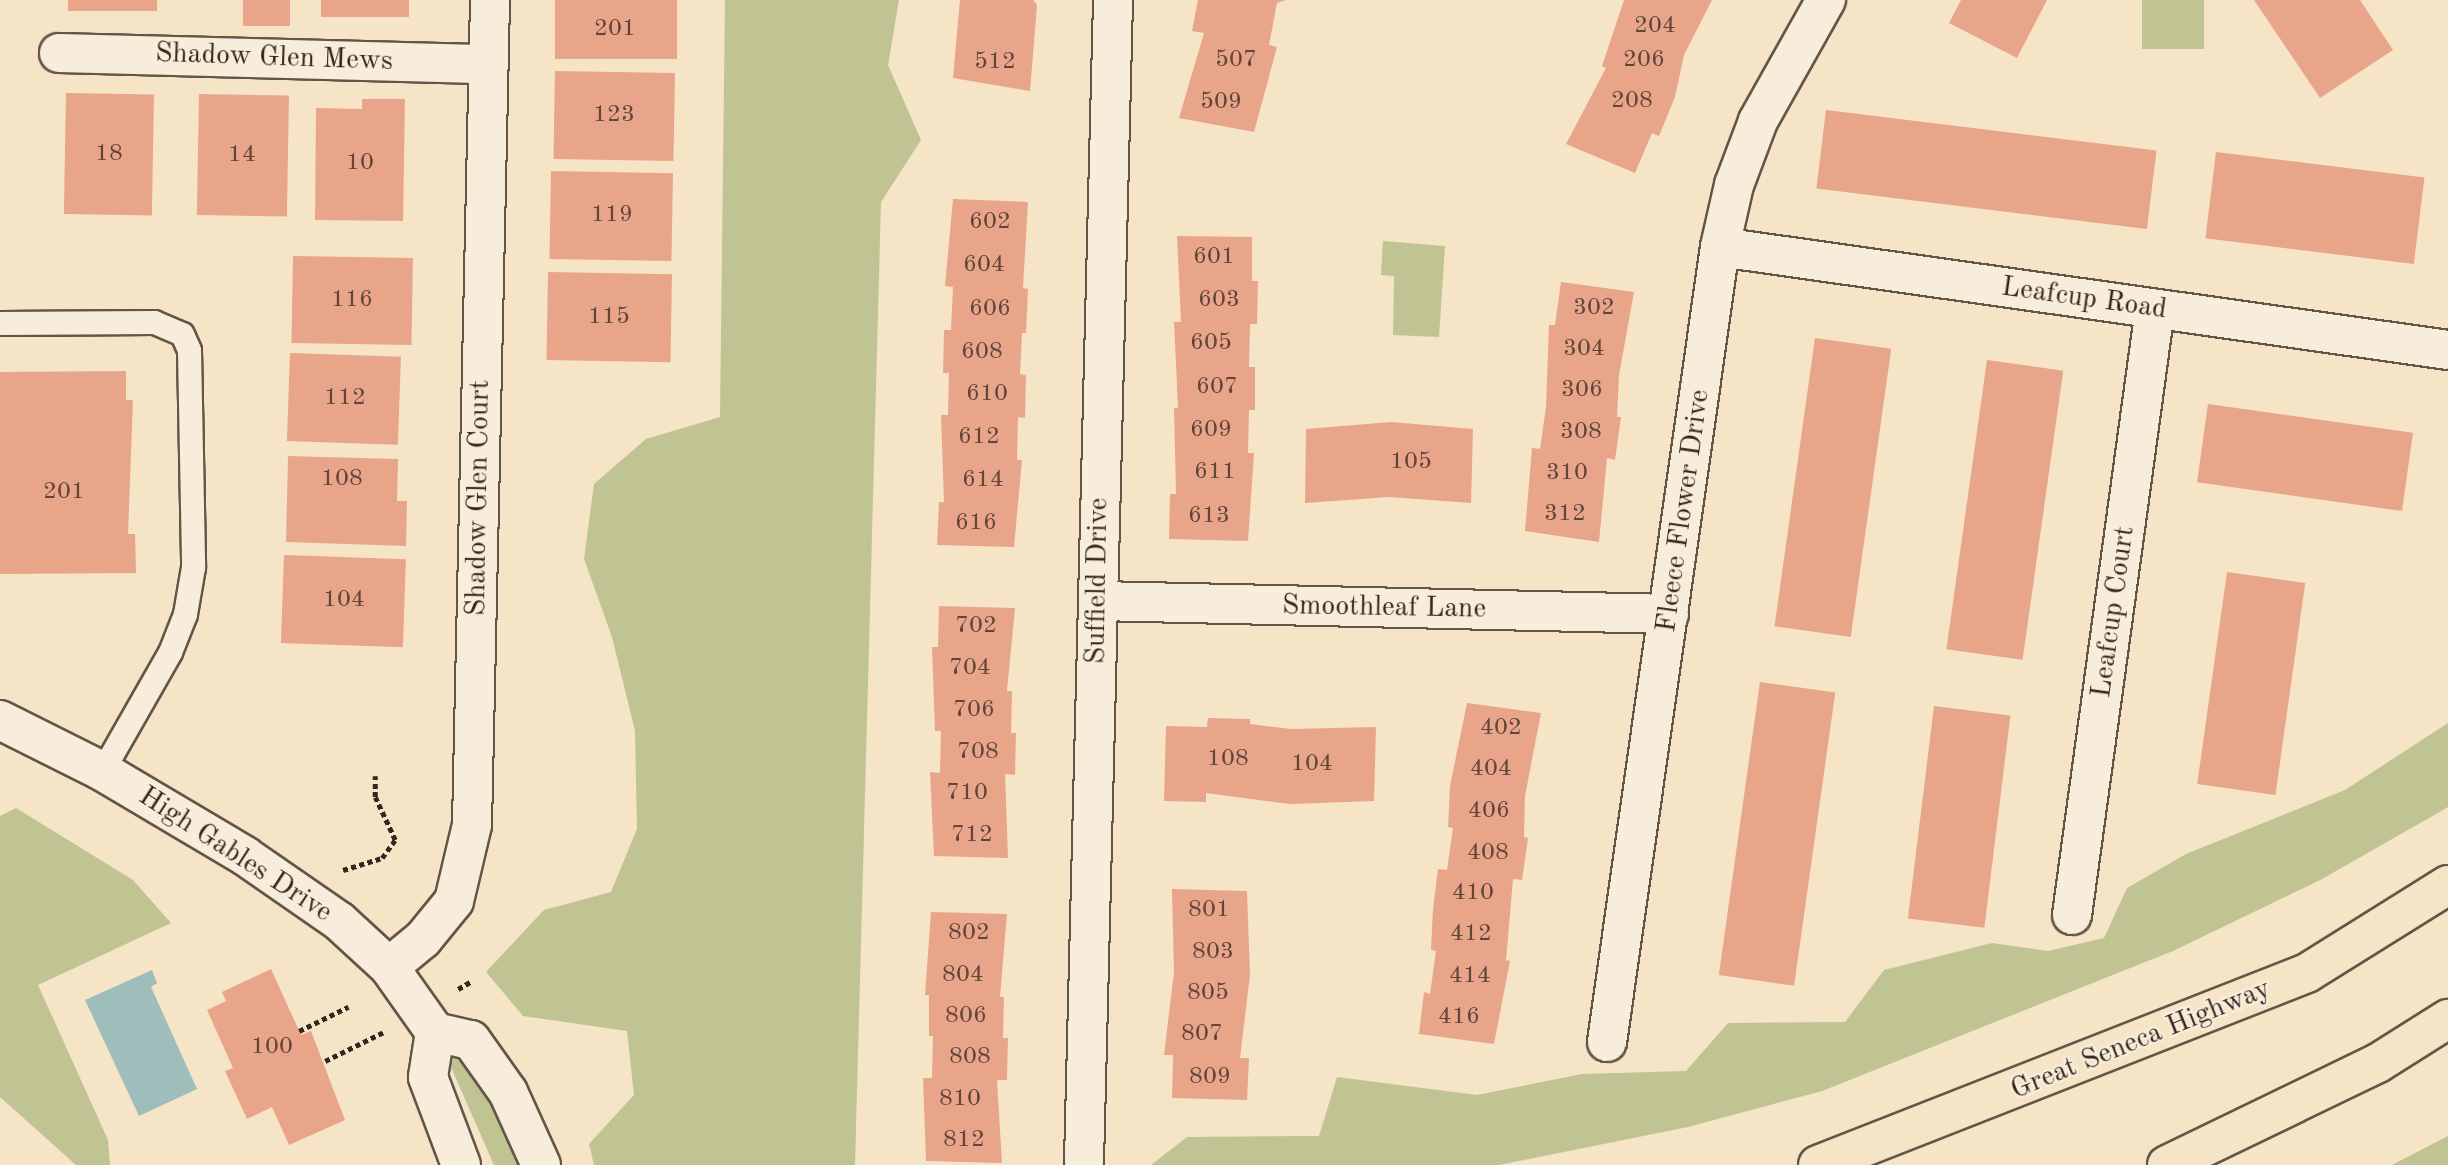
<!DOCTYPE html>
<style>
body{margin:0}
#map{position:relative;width:2448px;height:1165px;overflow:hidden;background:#f5e4c6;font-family:"Old Standard TT",serif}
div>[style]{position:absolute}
.green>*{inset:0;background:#c0c392;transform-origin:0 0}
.water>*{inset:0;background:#9dbeba}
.building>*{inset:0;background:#e9a589;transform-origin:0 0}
.path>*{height:4.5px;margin-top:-2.25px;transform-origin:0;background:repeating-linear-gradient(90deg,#34251f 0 5px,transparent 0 8.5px)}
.roads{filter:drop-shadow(2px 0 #645549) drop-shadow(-2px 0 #645549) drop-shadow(0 2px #645549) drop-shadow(0 -2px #645549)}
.lane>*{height:23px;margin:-11.5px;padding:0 11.5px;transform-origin:11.5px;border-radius:11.5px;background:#f8edda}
.street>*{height:38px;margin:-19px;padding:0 19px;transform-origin:19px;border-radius:19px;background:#f8edda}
.primary>*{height:38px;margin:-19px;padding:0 19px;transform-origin:19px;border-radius:19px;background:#f5e4c6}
span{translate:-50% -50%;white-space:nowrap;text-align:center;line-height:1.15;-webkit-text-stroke:5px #f8edda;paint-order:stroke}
.number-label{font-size:24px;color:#61453a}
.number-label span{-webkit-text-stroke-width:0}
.street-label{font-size:28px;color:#34251f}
</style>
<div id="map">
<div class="green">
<i style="clip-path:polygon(725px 0,899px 0,888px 65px,921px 140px,881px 202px,855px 1165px,594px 1165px,589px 1144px,634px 1095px,627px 1031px,523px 1016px,486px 972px,544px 910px,611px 892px,637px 829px,635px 731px,612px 637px,584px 559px,594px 484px,646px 439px,720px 417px)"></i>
<i style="left:2142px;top:0;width:62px;height:49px"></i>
<i style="clip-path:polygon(1383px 241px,1445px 246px,1439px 337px,1393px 335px,1394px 276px,1381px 275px)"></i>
<i style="clip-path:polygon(2448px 723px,2448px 807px,2436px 814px,2322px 879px,2173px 951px,1822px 1091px,1688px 1127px,1499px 1165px,1151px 1165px,1187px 1137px,1319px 1136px,1337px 1077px,1477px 1095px,1582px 1074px,1686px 1071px,1728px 1023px,1845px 1022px,1884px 970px,1992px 943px,2048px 951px,2104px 938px,2127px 888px,2186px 854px,2345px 790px)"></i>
<i style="clip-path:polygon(16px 808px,133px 880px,171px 923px,38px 985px,108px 1140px,110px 1165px,76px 1165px,0 1097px,0 816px)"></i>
<i style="clip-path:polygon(451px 1046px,482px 1087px,521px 1165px,494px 1165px,446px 1056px)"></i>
<i style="clip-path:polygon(2448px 1136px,2448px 1165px,2392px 1165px)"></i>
</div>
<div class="water">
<i style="clip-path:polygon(152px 970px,157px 983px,151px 987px,197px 1089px,139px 1116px,85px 1000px)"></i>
</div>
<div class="building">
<i style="left:68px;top:0;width:89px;height:11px"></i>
<i style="left:243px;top:0;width:47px;height:26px"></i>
<i style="left:321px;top:0;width:88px;height:17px"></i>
<i style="left:555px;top:0;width:122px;height:59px"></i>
<i style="clip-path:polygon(960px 0,1033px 0,1037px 5px,1030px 91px,953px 78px)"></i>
<i style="clip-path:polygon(1198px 0,1286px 0,1277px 3px,1269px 45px,1277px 47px,1254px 132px,1179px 118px,1204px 33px,1192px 31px)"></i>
<i style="clip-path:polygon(1624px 0,1712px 0,1684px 55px,1675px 97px,1659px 136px,1652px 133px,1635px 173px,1566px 144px,1606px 68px,1602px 66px)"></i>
<i style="clip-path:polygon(1961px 0,2047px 0,2017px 58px,1949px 23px)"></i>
<i style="clip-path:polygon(2254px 0,2360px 0,2393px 50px,2320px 98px)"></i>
<i style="left:555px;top:71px;width:120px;height:88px;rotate:1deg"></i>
<i style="left:66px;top:93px;width:88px;height:121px;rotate:1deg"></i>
<i style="left:199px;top:94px;width:90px;height:121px;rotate:1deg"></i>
<i style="clip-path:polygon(362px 99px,405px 99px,403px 221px,315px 220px,316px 108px,362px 109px)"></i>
<i style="left:1826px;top:110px;width:333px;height:79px;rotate:7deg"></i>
<i style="left:2216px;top:152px;width:210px;height:87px;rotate:7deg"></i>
<i style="left:551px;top:171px;width:122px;height:88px;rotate:1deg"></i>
<i style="clip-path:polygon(953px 199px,1028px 202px,1023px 288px,1028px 289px,1026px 333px,1022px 333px,1020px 374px,1026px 375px,1025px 418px,1018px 417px,1017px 460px,1022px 460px,1014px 547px,937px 545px,939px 502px,944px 502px,941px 415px,948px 415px,949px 373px,943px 373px,944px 330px,951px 330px,953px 287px,945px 286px)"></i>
<i style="clip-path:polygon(1177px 236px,1252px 237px,1252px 281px,1258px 281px,1257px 324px,1250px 324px,1249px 367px,1255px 367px,1255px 410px,1249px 410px,1248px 453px,1254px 453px,1248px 541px,1169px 539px,1170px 494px,1176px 494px,1174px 408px,1178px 408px,1174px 322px,1181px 322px)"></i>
<i style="left:293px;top:256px;width:120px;height:87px;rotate:1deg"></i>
<i style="left:548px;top:272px;width:124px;height:88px;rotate:1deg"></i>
<i style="clip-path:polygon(1561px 282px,1634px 292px,1619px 375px,1617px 417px,1621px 417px,1615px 460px,1607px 458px,1599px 542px,1525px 531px,1532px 448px,1540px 449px,1546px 407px,1549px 325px,1555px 325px)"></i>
<i style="left:1815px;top:338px;width:77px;height:291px;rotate:8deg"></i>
<i style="left:290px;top:353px;width:111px;height:88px;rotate:2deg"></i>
<i style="left:1987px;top:360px;width:77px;height:292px;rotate:8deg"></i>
<i style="clip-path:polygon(126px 371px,126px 400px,133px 400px,128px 534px,135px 534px,136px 573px,0 574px,0 372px)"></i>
<i style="left:2208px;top:404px;width:207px;height:79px;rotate:8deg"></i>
<i style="clip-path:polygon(1391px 422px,1473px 429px,1471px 503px,1389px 497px,1305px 503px,1306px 429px)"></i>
<i style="clip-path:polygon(288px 456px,398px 459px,397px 501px,407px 501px,406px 546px,286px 542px)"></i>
<i style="left:284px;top:555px;width:122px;height:88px;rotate:2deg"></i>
<i style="left:2227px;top:572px;width:79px;height:214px;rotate:8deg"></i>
<i style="clip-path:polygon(939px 606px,1015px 608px,1007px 691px,1012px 691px,1011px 733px,1016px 733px,1015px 775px,1005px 774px,1008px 858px,934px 856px,930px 772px,940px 773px,941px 731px,935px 731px,932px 647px,938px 647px)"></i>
<i style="left:1760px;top:682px;width:76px;height:296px;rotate:8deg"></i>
<i style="clip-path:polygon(1467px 703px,1541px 713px,1525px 796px,1524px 837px,1528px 838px,1522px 880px,1513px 879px,1506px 960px,1510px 961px,1494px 1044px,1419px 1034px,1424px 992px,1430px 994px,1436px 951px,1431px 950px,1433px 909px,1438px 869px,1447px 870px,1453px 828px,1448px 827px,1450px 786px)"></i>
<i style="left:1934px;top:706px;width:77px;height:214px;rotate:7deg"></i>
<i style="clip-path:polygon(1208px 718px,1250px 719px,1250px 724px,1291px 729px,1376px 727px,1374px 801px,1290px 804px,1206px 793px,1206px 802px,1164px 801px,1166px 726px,1207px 727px)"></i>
<i style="clip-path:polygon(1172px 889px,1247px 891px,1250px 975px,1240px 1058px,1249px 1058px,1247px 1100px,1172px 1098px,1173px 1055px,1164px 1055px,1174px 972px)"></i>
<i style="clip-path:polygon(931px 912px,1007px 914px,1000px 997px,1004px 997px,1003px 1038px,1008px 1038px,1007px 1080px,997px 1080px,1002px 1163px,926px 1161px,923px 1078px,932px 1078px,933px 1036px,929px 1036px,929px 995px,925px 995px)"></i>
<i style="clip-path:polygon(271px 969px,301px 1035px,311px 1031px,345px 1120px,289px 1145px,272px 1107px,247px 1119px,225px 1071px,233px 1068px,207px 1010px,226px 1001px,222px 992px)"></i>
</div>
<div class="path">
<i style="left:343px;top:870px;width:41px;rotate:-17.1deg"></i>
<i style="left:382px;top:858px;width:22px;rotate:-54deg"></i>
<i style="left:395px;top:840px;width:47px;rotate:-114.9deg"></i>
<i style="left:375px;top:797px;width:21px;rotate:-90deg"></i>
<i style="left:458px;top:989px;width:14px;rotate:-30deg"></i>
<i style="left:299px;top:1031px;width:55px;rotate:-26.1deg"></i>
<i style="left:325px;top:1061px;width:66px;rotate:-26.2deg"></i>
</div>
<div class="roads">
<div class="lane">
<i style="left:0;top:323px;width:154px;rotate:-0.4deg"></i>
<i style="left:154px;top:322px;width:30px;rotate:23deg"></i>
<i style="left:182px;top:334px;width:17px;rotate:66deg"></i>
<i style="left:189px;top:350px;width:217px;rotate:88.9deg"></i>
<i style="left:193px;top:567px;width:48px;rotate:99.7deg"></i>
<i style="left:185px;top:614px;width:41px;rotate:111.5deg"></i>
<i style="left:170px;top:652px;width:137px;rotate:119.7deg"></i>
</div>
<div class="street">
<i style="left:59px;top:53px;width:430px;rotate:1.5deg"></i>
<i style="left:1720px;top:247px;width:735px;rotate:8.05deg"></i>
<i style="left:1098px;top:601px;width:571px;rotate:1.3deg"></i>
<i style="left:0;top:720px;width:114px;rotate:26.6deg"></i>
<i style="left:102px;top:771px;width:166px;rotate:30.7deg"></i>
<i style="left:245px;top:856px;width:114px;rotate:34.7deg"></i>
<i style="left:339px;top:921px;width:68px;rotate:42.6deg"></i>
<i style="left:389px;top:967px;width:80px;rotate:54.7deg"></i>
<i style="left:2072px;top:915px;width:612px;rotate:-82.2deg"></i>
<i style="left:389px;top:967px;width:44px;rotate:-39.5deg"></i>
<i style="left:423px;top:939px;width:49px;rotate:-50.8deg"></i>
<i style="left:454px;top:901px;width:78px;rotate:-76.7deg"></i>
<i style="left:472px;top:825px;width:825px;rotate:-88.75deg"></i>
<i style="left:1607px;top:1042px;width:803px;rotate:-81.91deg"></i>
<i style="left:1720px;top:247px;width:64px;rotate:-77.3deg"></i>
<i style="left:1734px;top:185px;width:68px;rotate:-69.4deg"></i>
<i style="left:1758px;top:121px;width:139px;rotate:-60.7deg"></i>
<i style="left:1084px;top:1162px;width:1162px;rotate:-88.57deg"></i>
<i style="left:461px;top:1165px;width:94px;rotate:-110.6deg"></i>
<i style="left:428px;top:1077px;width:46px;rotate:-81.2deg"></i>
<i style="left:435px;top:1032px;width:37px;rotate:13deg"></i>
<i style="left:471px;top:1040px;width:64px;rotate:54.6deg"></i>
<i style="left:508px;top:1092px;width:80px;rotate:65.7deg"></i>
</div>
<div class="primary">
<i style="left:1818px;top:1165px;width:525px;rotate:-21.44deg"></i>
<i style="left:2307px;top:973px;width:166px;rotate:-32deg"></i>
<i style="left:2167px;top:1165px;width:234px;rotate:-25.8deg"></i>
<i style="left:2378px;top:1063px;width:83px;rotate:-32.2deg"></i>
</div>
</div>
<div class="number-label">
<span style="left:1655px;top:27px">204</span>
<span style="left:615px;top:30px">201</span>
<span style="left:1236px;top:61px">507</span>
<span style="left:1644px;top:61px">206</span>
<span style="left:995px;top:63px">512</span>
<span style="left:1632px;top:102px">208</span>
<span style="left:1221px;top:103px">509</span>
<span style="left:614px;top:116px">123</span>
<span style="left:109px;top:155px">18</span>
<span style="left:242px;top:156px">14</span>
<span style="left:360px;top:164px">10</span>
<span style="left:612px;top:216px">119</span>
<span style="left:990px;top:223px">602</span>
<span style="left:1214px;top:258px">601</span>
<span style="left:984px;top:266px">604</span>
<span style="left:352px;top:301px">116</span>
<span style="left:1219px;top:301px">603</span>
<span style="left:1594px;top:309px">302</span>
<span style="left:990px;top:310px">606</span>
<span style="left:609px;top:318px">115</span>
<span style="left:1211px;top:344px">605</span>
<span style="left:1584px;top:350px">304</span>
<span style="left:982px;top:353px">608</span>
<span style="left:1217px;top:388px">607</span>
<span style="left:1582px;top:391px">306</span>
<span style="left:987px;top:395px">610</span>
<span style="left:345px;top:399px">112</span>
<span style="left:1211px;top:431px">609</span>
<span style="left:1581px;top:433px">308</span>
<span style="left:979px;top:438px">612</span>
<span style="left:1411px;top:463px">105</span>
<span style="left:1215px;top:473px">611</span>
<span style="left:1567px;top:474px">310</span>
<span style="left:342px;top:480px">108</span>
<span style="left:983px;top:481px">614</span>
<span style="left:64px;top:493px">201</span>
<span style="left:1565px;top:515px">312</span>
<span style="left:1209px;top:517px">613</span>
<span style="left:976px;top:524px">616</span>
<span style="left:344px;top:601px">104</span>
<span style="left:976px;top:627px">702</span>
<span style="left:970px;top:669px">704</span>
<span style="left:974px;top:711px">706</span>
<span style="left:1501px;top:729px">402</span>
<span style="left:978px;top:753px">708</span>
<span style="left:1228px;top:760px">108</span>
<span style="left:1312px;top:765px">104</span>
<span style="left:1491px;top:770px">404</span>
<span style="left:967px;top:794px">710</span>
<span style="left:1489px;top:812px">406</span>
<span style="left:972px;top:836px">712</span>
<span style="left:1488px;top:854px">408</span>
<span style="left:1473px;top:894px">410</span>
<span style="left:1209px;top:911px">801</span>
<span style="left:969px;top:934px">802</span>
<span style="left:1471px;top:935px">412</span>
<span style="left:1213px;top:953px">803</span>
<span style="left:963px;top:976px">804</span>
<span style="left:1470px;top:977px">414</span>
<span style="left:1208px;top:994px">805</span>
<span style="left:966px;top:1017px">806</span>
<span style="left:1459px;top:1018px">416</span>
<span style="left:1202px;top:1035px">807</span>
<span style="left:272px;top:1048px">100</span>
<span style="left:970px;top:1058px">808</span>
<span style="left:1210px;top:1078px">809</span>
<span style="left:960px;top:1100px">810</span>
<span style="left:964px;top:1141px">812</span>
</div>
<div class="street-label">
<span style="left:274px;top:58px;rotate:2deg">Shadow Glen Mews</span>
<span style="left:2084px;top:299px;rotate:8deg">Leafcup Road</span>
<span style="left:479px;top:498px;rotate:-89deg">Shadow Glen Court</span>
<span style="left:1684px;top:511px;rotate:-82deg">Fleece Flower Drive</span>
<span style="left:1098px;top:581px;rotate:-89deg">Suffield Drive</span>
<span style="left:1384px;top:608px;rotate:1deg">Smoothleaf Lane</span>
<span style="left:2114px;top:612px;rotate:-82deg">Leafcup Court</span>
<span style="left:235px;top:855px;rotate:33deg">High Gables Drive</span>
<span style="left:2141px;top:1040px;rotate:-22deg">Great Seneca Highway</span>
</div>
</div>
